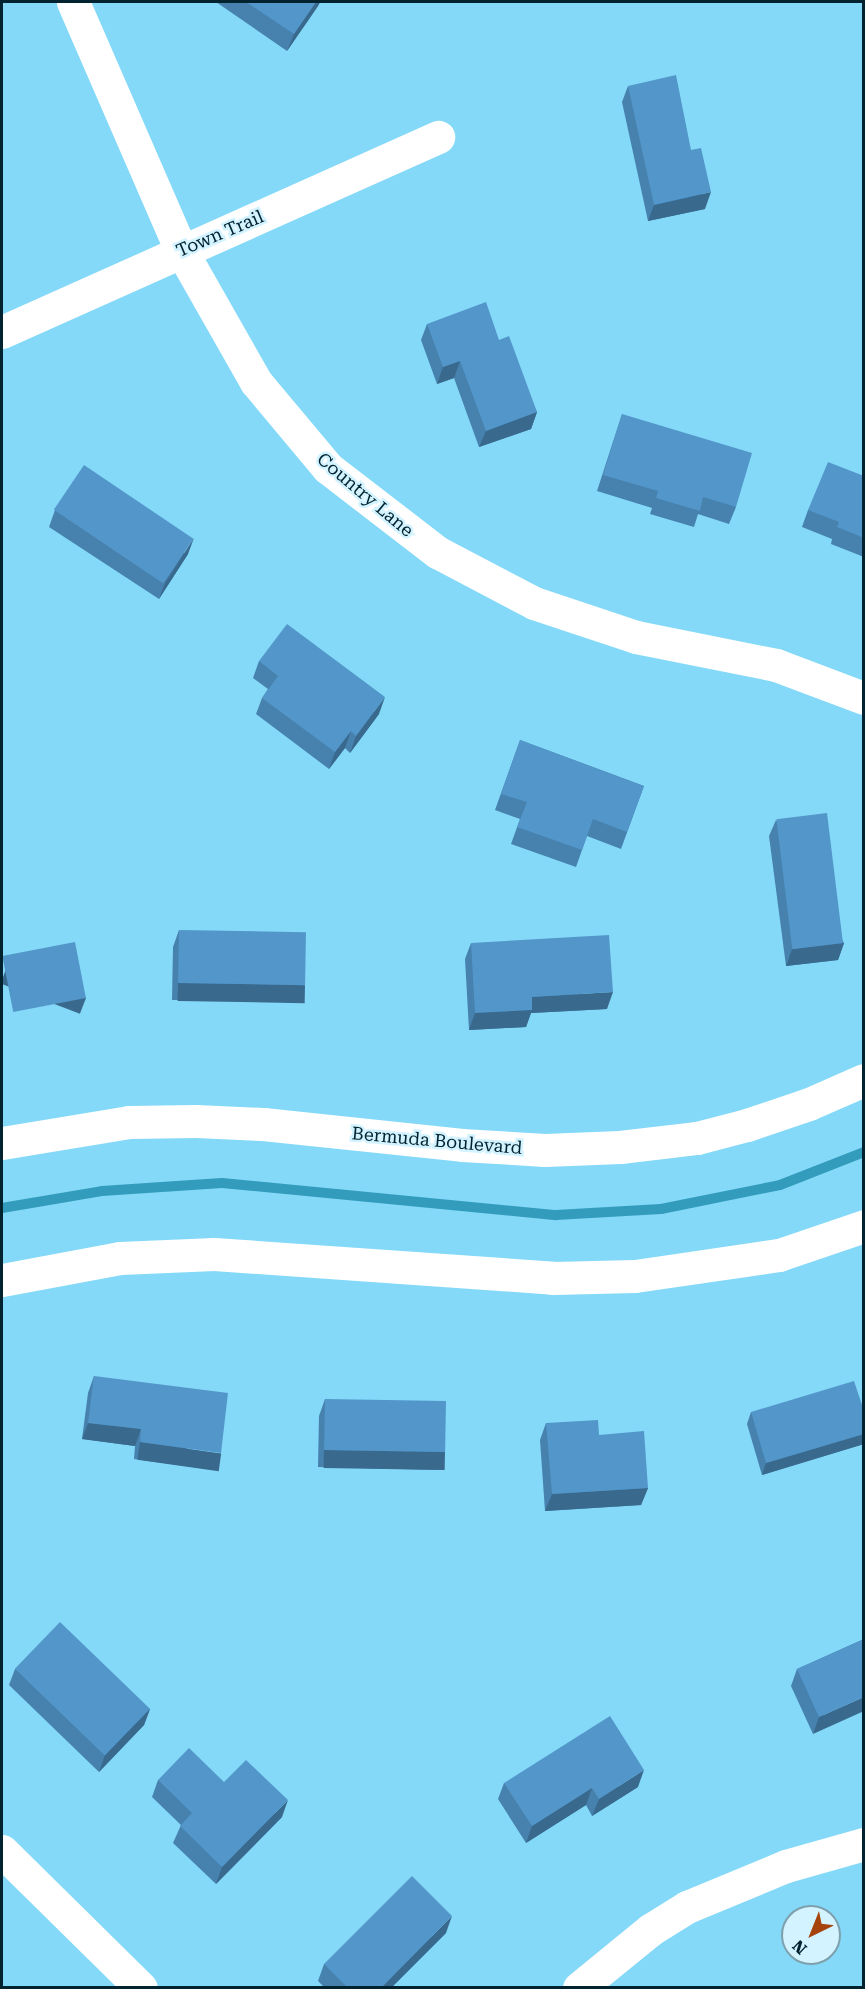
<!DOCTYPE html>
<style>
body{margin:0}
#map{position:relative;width:865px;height:1989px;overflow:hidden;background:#84d9f8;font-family:"Roboto Serif",serif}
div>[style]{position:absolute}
.stream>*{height:10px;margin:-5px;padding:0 5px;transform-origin:5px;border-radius:5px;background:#339cbc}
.street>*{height:33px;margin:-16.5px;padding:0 16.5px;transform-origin:16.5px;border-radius:16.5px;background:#fff}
.wall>*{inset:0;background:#4781ae}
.shaded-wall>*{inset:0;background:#39698d;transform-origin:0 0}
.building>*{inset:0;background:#5296ca;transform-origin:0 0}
span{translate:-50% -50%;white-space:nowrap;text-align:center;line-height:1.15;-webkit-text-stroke:5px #d2f3ff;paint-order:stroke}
.street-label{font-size:18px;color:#00232f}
.frame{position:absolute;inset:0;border:3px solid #00232f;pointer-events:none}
.north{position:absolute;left:781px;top:1905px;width:60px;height:60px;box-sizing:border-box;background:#d2f3ff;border:2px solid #7ea0ac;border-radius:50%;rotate:223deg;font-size:16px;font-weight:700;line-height:24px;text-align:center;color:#00232f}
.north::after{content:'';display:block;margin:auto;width:21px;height:27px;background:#a6430d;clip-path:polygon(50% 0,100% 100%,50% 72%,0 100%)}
</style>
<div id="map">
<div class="stream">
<i style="left:2px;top:1208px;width:101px;rotate:-9.6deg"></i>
<i style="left:102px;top:1191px;width:120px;rotate:-3.8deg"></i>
<i style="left:222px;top:1183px;width:336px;rotate:5.5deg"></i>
<i style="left:556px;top:1215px;width:105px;rotate:-3.3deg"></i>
<i style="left:661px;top:1209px;width:121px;rotate:-11.4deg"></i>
<i style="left:780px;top:1185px;width:90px;rotate:-21.4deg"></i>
</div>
<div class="street">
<i style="left:73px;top:2px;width:270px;rotate:66.5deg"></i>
<i style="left:181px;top:250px;width:152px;rotate:60.4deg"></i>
<i style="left:256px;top:382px;width:112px;rotate:50.1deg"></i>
<i style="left:328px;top:468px;width:138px;rotate:37.6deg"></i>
<i style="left:437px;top:552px;width:110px;rotate:27.7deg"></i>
<i style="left:534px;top:603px;width:108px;rotate:18.4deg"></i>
<i style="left:636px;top:637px;width:143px;rotate:11.3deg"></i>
<i style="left:776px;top:665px;width:94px;rotate:20.6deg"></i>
<i style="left:2px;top:332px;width:478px;rotate:-24.1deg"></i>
<i style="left:2px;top:1143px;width:129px;rotate:-9.4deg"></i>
<i style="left:129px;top:1122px;width:67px;rotate:-0.9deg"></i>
<i style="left:196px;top:1121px;width:67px;rotate:2.6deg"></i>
<i style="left:263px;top:1124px;width:200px;rotate:6deg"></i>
<i style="left:462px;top:1145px;width:83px;rotate:3.4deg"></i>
<i style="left:545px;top:1150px;width:75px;rotate:-2.3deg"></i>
<i style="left:620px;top:1147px;width:78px;rotate:-6.7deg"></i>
<i style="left:697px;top:1138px;width:52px;rotate:-14.6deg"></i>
<i style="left:747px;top:1125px;width:65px;rotate:-18.7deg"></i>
<i style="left:809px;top:1104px;width:60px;rotate:-23.6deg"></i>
<i style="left:2px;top:1280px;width:120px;rotate:-10.6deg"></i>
<i style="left:120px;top:1258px;width:94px;rotate:-2.4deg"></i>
<i style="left:214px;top:1254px;width:340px;rotate:4deg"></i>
<i style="left:553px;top:1278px;width:82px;rotate:-1.4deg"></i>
<i style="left:635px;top:1276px;width:146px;rotate:-8.3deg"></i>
<i style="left:779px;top:1255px;width:90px;rotate:-18.8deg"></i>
<i style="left:2px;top:1851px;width:195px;rotate:44.6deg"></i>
<i style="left:579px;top:1988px;width:92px;rotate:-39.2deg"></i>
<i style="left:650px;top:1930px;width:44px;rotate:-31.9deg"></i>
<i style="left:687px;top:1907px;width:107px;rotate:-22.5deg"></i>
<i style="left:786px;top:1866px;width:81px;rotate:-15.8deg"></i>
</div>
<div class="wall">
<i style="clip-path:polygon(216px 2px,320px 2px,318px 6px,287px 51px)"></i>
<i style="clip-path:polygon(628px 86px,691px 150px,705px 209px,648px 221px,622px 102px)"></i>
<i style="clip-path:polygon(427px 324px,499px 340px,537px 412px,531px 429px,479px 447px,454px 378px,437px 384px,421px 340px)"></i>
<i style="clip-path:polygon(622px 414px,736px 507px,729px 524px,698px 514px,694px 527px,650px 514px,652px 508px,597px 491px)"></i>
<i style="clip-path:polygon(864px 476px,864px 557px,831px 544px,832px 539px,802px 527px,808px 510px)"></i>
<i style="clip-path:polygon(55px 510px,188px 554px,159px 599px,49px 527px)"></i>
<i style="clip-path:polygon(259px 661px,379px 714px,350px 753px,345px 748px,329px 769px,256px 714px,262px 698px,268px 689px,253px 678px)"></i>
<i style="clip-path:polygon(520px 740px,644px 786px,621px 849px,587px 836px,576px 867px,511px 844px,520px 819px,495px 810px)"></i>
<i style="clip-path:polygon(776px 820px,844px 943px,838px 960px,786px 966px,769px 836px)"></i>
<i style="clip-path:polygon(179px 930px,305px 986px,299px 1002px,172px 1000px,173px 947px)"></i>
<i style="clip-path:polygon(471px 943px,607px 1009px,531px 1013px,526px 1027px,469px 1030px,465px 959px)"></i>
<i style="clip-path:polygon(94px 1376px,215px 1470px,134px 1459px,135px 1446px,82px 1439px,88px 1393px)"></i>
<i style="clip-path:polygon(325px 1399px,445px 1453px,439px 1470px,318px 1467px,319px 1416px)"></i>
<i style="clip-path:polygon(864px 1411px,864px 1444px,762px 1475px,747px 1424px,751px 1412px)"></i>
<i style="clip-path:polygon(546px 1423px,599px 1435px,648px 1488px,641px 1505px,545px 1511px,540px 1440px)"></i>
<i style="clip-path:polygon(864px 1639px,813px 1734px,791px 1686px,797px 1669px)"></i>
<i style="clip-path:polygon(15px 1669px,150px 1709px,144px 1725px,99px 1772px,9px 1685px)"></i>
<i style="clip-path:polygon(158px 1780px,224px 1782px,282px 1817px,216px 1884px,173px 1843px,181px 1825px,152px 1797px)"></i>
<i style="clip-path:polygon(504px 1783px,638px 1787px,592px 1816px,586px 1805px,526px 1843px,498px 1799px)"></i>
<i style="clip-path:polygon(446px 1933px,391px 1988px,325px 1988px,318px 1981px,324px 1964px)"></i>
</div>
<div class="shaded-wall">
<i style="clip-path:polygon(316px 2px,320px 2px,318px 6px,287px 51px,294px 34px)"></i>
<i style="clip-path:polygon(711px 192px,705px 209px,648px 221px,654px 205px)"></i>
<i style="clip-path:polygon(460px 361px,454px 378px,437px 384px,443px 367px)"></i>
<i style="clip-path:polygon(537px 412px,531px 429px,479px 447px,486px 431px)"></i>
<i style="clip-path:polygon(194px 538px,188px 554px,159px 599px,165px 583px)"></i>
<i style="clip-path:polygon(385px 697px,379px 714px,350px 753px,356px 736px)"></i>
<i style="clip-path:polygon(351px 731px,345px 748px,329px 769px,335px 752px)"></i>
<i style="clip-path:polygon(844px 943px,838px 960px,786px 966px,792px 949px)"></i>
<i style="left:178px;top:983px;width:127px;height:18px;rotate:1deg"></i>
<i style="clip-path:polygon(613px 992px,607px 1009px,531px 1013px,526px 1027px,469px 1030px,475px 1013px,532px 997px)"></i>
<i style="left:86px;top:998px;width:17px;height:85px;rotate:111deg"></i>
<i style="clip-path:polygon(88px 1423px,141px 1429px,135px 1446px,82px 1439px)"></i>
<i style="clip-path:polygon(864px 1434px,864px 1444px,762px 1475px,766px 1463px)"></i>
<i style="left:140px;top:1442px;width:82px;height:18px;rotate:8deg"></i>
<i style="left:324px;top:1450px;width:121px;height:18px;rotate:1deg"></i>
<i style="clip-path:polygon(648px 1488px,641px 1505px,545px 1511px,552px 1494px)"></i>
<i style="clip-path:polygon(864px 1697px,864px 1711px,813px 1734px,819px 1717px)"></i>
<i style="clip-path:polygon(150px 1709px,144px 1725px,99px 1772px,105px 1755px)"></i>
<i style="clip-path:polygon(644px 1770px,638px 1787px,592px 1816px,599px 1799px)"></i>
<i style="clip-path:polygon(592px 1788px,586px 1805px,526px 1843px,532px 1826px)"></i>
<i style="clip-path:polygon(288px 1800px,282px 1817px,216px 1884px,222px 1867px)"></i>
<i style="clip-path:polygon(452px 1916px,446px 1933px,391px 1988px,381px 1988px)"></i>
</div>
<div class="building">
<i style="clip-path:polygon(246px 2px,316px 2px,294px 34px)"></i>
<i style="clip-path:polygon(676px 75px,691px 150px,701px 148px,711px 192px,654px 205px,628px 86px)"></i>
<i style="clip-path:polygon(486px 302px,499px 340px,509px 336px,537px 412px,486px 431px,460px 361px,443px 367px,427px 324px)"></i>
<i style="clip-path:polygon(622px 414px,752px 453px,736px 507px,703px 497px,700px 511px,656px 498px,658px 491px,603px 475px)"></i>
<i style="clip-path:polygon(828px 462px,864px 476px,864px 538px,837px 527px,839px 522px,808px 510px)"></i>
<i style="left:84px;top:465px;width:132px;height:54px;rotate:34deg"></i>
<i style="clip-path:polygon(287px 624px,385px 697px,356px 736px,351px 731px,335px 752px,262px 698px,278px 676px,259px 661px)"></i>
<i style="clip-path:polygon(520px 740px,644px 786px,627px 832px,593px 819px,582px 850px,517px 827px,527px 802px,501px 794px)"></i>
<i style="left:827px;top:813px;width:131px;height:51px;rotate:83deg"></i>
<i style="left:179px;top:930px;width:127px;height:53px;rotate:1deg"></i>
<i style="clip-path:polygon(609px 935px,613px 992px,532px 997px,532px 1010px,475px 1013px,471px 943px)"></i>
<i style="left:75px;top:942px;width:57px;height:74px;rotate:79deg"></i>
<i style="clip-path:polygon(94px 1376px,228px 1393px,221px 1453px,140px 1442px,141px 1429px,88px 1423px)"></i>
<i style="clip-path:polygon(854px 1381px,864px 1411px,864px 1434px,766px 1463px,751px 1412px)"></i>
<i style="left:325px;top:1399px;width:121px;height:51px;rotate:1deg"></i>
<i style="clip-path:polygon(598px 1420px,599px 1435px,644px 1431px,648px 1488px,552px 1494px,546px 1423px)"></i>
<i style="left:60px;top:1622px;width:125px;height:65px;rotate:44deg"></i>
<i style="clip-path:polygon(864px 1639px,864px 1697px,819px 1717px,797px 1669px)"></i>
<i style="clip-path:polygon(610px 1716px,644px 1770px,599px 1799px,592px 1788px,532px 1826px,504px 1783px)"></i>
<i style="clip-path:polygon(189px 1748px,224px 1782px,246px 1760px,288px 1800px,222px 1867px,180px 1826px,192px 1813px,158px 1780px)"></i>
<i style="clip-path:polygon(412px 1876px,452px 1916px,381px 1988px,348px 1988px,324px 1964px)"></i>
</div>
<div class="street-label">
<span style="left:220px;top:234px;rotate:-23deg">Town Trail</span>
<span style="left:365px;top:495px;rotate:40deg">Country Lane</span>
<span style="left:437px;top:1141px;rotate:5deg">Bermuda Boulevard</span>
</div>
<div class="frame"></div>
<div class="north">N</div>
</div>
